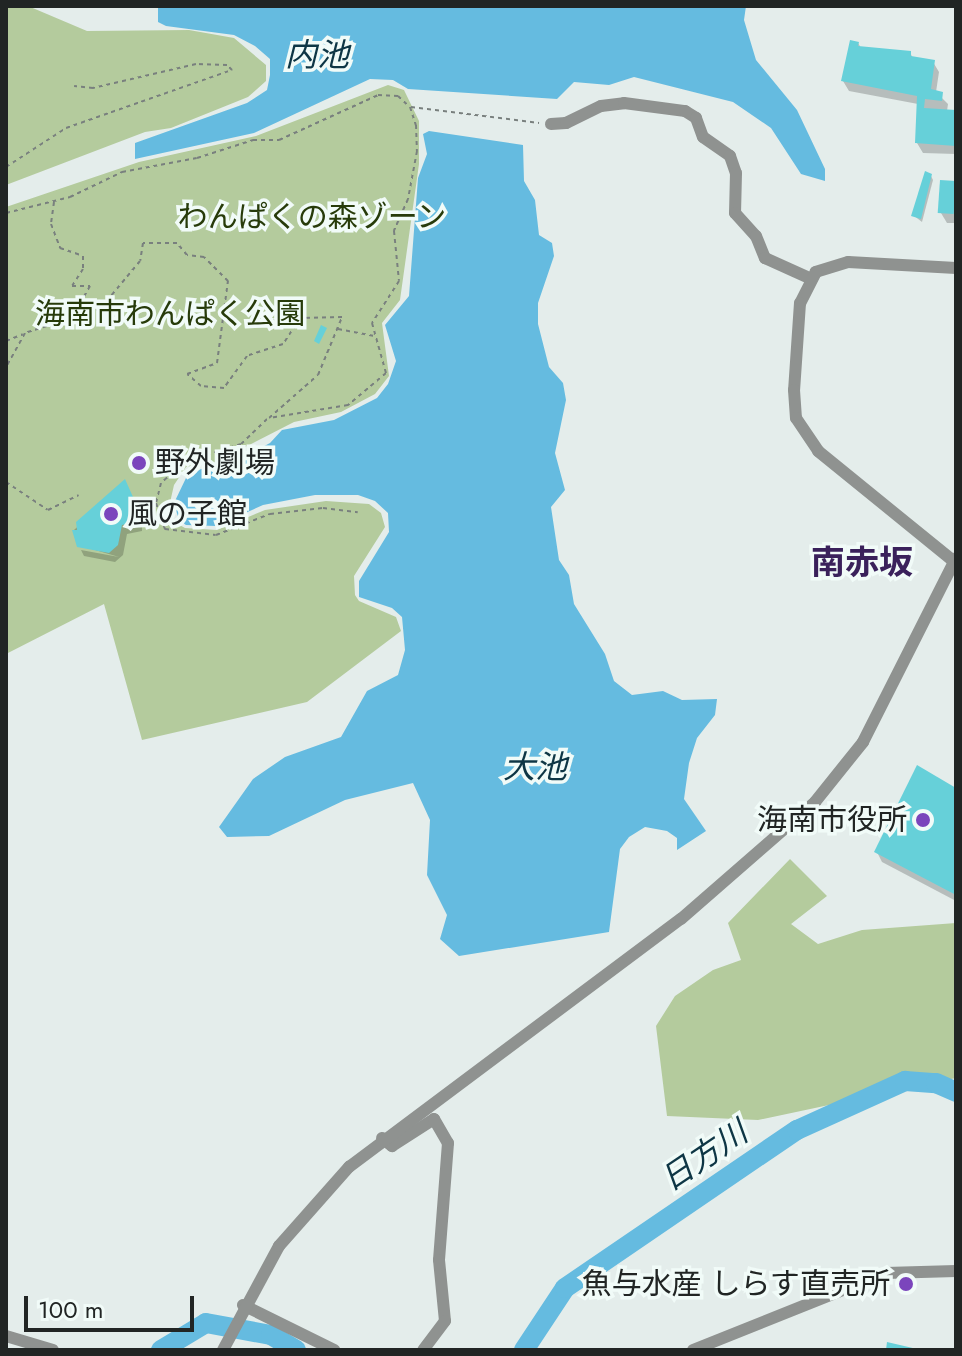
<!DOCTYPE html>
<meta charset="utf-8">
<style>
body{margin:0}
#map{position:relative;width:962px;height:1356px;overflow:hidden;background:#e4edeb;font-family:Jost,"Noto Sans JP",sans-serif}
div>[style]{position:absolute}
.green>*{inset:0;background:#b4cb9d}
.water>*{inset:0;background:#65bbe0}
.shadow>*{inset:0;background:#0003}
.river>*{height:20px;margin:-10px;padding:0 10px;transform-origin:10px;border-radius:10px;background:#65bbe0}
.building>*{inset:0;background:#66d0d9;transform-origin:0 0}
.path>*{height:2px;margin-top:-1px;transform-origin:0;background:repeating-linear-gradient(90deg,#79807e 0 4px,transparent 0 8px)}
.minor>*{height:12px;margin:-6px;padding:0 6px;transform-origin:6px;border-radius:6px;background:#8f9290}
.dots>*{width:22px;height:22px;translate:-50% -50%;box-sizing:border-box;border:4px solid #f1fbf8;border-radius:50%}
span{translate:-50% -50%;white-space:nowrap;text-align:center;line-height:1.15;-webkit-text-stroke:7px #f1fbf8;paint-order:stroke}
.park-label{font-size:30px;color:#273b0a}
.poi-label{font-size:30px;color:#212524}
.left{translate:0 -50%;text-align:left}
.right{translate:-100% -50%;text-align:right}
.water-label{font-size:32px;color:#0e3645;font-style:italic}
.quarter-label{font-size:34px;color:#3a215b;font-weight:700}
.frame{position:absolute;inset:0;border:8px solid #212524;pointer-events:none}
.scale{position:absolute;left:24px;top:1296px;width:170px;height:36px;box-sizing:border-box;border:4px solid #212524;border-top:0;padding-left:10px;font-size:24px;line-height:28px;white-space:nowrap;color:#212524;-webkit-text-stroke:6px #f1fbf8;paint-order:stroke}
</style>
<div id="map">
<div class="green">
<i style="clip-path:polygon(6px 6px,28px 6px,87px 31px,189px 30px,234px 38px,266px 65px,266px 81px,248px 97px,171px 128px,145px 132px,6px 185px)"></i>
<i style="clip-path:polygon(388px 85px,404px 90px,419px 121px,419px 164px,400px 300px,382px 323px,389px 376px,375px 394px,341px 412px,294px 422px,214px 463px,186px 467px,174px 485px,169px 507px,176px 523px,185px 528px,217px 530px,265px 510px,326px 501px,369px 504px,381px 513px,385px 527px,354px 576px,355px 595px,359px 601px,396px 617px,401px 631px,307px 702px,142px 740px,104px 604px,6px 654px,6px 207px,139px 162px,256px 136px)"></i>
<i style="clip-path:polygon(790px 859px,827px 896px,791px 924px,818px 944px,862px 930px,956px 923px,956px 1078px,758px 1120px,667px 1116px,656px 1026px,675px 996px,713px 970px,741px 960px,728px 923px)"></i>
</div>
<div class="water">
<i style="clip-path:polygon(158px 6px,746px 6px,744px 20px,756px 60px,797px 110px,825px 169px,825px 181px,801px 174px,771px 128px,733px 102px,634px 77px,609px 85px,574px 82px,557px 99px,408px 89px,393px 80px,370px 79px,254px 133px,135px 159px,135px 143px,247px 103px,267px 90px,270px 75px,270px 59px,255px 46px,234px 35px,166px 26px,158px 22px)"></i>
<i style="clip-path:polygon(429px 131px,523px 145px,524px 181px,535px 200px,539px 235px,552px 243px,554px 256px,538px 303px,538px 324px,549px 367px,563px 383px,566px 400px,555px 453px,565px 490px,551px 507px,559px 560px,569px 575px,574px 604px,605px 654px,614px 681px,632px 695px,663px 691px,682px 700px,717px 699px,715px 715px,697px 738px,689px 763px,684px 799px,706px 831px,677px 850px,677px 838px,667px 831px,645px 827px,629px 837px,620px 849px,609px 932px,459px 956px,440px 939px,447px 915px,427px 875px,430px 820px,413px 783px,345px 800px,269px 836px,227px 837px,219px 827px,253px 779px,285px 757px,341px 737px,367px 691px,398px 675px,405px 650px,402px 617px,392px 608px,359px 597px,359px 581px,389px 532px,388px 513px,375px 501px,358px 495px,315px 495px,263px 505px,216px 526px,186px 525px,179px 520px,174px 503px,186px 478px,201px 469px,232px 463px,270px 443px,282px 430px,334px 420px,377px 398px,388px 384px,396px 361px,385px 325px,409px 296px,418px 178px,427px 154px,423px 134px)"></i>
</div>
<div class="shadow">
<i style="clip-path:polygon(858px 43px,861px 48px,910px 52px,913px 59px,933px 62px,939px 72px,936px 92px,948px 104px,947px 111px,956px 112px,956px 154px,923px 153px,917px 143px,918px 104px,849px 91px,843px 81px)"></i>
<i style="clip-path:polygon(931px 176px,933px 180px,922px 222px,913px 215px)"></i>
<i style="clip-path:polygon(956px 183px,956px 223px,947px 223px,941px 213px)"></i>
<i style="clip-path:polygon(125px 483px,142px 518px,142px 531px,127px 534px,123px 555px,115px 562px,84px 556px,81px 550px,119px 557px,78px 545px,74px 530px)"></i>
<i style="clip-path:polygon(956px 790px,956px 901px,882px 862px,877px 852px)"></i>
</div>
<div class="river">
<i style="left:161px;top:1350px;width:52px;rotate:-31deg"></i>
<i style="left:206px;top:1323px;width:66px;rotate:10.5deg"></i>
<i style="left:271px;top:1335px;width:29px;rotate:31deg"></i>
<i style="left:524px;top:1350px;width:74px;rotate:-56.5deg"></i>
<i style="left:565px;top:1288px;width:281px;rotate:-34.3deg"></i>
<i style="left:797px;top:1130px;width:119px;rotate:-24.4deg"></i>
<i style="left:905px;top:1081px;width:31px;rotate:4deg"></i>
<i style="left:936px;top:1083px;width:22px;rotate:24deg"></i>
</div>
<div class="building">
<i style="clip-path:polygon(850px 40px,859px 42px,858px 46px,911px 51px,911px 56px,935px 60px,931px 89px,943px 92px,942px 101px,925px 99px,924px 108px,956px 110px,956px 146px,915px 143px,917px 96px,841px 81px)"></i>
<i style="clip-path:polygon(925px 171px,932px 174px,921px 219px,911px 216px)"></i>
<i style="left:940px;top:180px;width:16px;height:33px;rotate:4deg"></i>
<i style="clip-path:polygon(321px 325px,327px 328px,319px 344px,314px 341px)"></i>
<i style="clip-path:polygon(125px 479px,137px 506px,137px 522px,122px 525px,118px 545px,109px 553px,77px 547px,72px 530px,77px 530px,76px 522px)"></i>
<i style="clip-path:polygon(917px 765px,956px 788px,956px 895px,874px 852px)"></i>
<i style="clip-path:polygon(887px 1342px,917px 1349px,917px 1350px,886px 1350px)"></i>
</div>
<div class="path">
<i style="left:411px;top:107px;width:129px;rotate:7.1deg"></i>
<i style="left:6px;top:167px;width:72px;rotate:-33deg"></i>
<i style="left:66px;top:128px;width:176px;rotate:-19.3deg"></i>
<i style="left:232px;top:70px;width:7px;rotate:-135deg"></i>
<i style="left:227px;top:65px;width:31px;rotate:-178deg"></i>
<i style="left:196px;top:64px;width:106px;rotate:166.9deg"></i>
<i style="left:93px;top:88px;width:19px;rotate:-174deg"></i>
<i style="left:54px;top:202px;width:22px;rotate:98deg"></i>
<i style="left:51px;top:224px;width:26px;rotate:69deg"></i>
<i style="left:60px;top:248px;width:24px;rotate:19deg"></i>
<i style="left:83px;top:256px;width:13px;rotate:90deg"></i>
<i style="left:83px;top:269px;width:20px;rotate:123deg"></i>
<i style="left:72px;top:286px;width:18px"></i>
<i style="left:90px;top:286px;width:36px;rotate:120deg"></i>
<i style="left:6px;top:213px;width:66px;rotate:-14deg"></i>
<i style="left:70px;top:197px;width:58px;rotate:-25.7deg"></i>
<i style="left:122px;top:172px;width:76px;rotate:-10.6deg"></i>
<i style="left:197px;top:158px;width:59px;rotate:-17.8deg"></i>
<i style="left:253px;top:140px;width:26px"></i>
<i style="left:279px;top:140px;width:109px;rotate:-24.4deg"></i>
<i style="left:378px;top:95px;width:20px;rotate:3deg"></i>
<i style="left:398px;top:96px;width:16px;rotate:43deg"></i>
<i style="left:410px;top:107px;width:19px;rotate:72deg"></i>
<i style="left:416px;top:125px;width:26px;rotate:88deg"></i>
<i style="left:417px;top:151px;width:49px;rotate:100.6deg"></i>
<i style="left:408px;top:199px;width:35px;rotate:114deg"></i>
<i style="left:394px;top:231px;width:50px;rotate:84.3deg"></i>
<i style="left:399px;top:281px;width:50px;rotate:122.7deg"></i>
<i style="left:372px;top:323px;width:52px;rotate:74.4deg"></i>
<i style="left:386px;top:373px;width:50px;rotate:139.9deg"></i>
<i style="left:348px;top:405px;width:80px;rotate:170.7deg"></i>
<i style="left:269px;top:418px;width:65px;rotate:-41.3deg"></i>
<i style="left:318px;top:375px;width:63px;rotate:-67.5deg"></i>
<i style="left:342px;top:317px;width:42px;rotate:178.6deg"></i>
<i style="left:300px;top:318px;width:31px;rotate:123deg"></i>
<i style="left:283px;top:344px;width:38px;rotate:162deg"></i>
<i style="left:247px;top:356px;width:39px;rotate:126deg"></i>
<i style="left:224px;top:388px;width:23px;rotate:-175deg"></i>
<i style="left:201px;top:386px;width:18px;rotate:-139deg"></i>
<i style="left:187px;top:374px;width:32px;rotate:-20deg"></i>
<i style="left:217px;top:363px;width:83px;rotate:-82.4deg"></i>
<i style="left:228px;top:281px;width:34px;rotate:-135deg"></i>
<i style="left:204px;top:257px;width:17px;rotate:-173deg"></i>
<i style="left:187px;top:255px;width:16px;rotate:-130deg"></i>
<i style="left:177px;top:243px;width:34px;rotate:180deg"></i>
<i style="left:143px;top:243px;width:18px;rotate:99deg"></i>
<i style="left:140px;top:261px;width:62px;rotate:129.8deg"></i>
<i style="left:100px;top:309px;width:79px;rotate:162.3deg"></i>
<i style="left:25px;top:333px;width:39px;rotate:119deg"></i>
<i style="left:338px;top:329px;width:37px;rotate:11deg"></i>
<i style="left:6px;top:341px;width:18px;rotate:-22deg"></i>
<i style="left:267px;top:419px;width:36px;rotate:136deg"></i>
<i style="left:241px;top:444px;width:59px;rotate:162.2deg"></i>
<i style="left:185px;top:462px;width:32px;rotate:139deg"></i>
<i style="left:161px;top:483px;width:21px;rotate:104deg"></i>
<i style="left:156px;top:503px;width:28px;rotate:71deg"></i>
<i style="left:165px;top:529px;width:51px;rotate:6.7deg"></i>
<i style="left:216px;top:535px;width:58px;rotate:-21.3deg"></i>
<i style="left:270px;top:514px;width:53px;rotate:-6.5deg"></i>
<i style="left:323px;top:508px;width:35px;rotate:7deg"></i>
<i style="left:6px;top:482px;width:50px;rotate:33.7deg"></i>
<i style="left:48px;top:510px;width:34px;rotate:-26deg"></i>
</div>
<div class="minor">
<i style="left:551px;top:124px;width:15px;rotate:-4deg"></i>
<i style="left:566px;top:123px;width:39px;rotate:-26deg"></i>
<i style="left:601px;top:106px;width:23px;rotate:-7deg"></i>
<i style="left:624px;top:103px;width:62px;rotate:7.5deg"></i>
<i style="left:685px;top:111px;width:13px;rotate:32deg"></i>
<i style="left:696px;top:118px;width:20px;rotate:70deg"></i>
<i style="left:703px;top:137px;width:33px;rotate:35deg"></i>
<i style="left:730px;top:156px;width:18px;rotate:71deg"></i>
<i style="left:736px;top:173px;width:40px;rotate:91.4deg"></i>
<i style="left:735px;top:213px;width:31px;rotate:48deg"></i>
<i style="left:756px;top:236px;width:24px;rotate:68deg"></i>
<i style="left:765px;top:258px;width:48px;rotate:24.4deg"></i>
<i style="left:956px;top:268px;width:108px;rotate:-176.8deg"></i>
<i style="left:848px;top:262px;width:34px;rotate:163deg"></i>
<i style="left:816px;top:272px;width:35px;rotate:117deg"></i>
<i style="left:800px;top:303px;width:87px;rotate:93.9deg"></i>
<i style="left:794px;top:390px;width:28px;rotate:86deg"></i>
<i style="left:796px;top:418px;width:40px;rotate:56deg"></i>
<i style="left:818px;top:451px;width:178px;rotate:39.1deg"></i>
<i style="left:382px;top:1138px;width:13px;rotate:39deg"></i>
<i style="left:392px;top:1146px;width:50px;rotate:-32.7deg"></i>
<i style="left:434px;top:1119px;width:28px;rotate:60deg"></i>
<i style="left:448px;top:1143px;width:117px;rotate:94.4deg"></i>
<i style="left:439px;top:1260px;width:61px;rotate:84.4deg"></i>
<i style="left:445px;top:1321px;width:36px;rotate:127deg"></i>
<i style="left:243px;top:1305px;width:102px;rotate:26.3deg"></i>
<i style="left:6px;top:1336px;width:49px;rotate:16.6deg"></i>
<i style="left:223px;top:1350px;width:118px;rotate:-61.7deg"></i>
<i style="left:279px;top:1246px;width:106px;rotate:-48.5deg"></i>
<i style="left:349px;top:1167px;width:414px;rotate:-36.8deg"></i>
<i style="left:681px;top:919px;width:178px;rotate:-41.1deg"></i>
<i style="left:815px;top:802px;width:77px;rotate:-51.3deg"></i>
<i style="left:863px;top:742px;width:206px;rotate:-63.2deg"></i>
<i style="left:693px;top:1350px;width:208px;rotate:-21.8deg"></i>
<i style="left:886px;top:1273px;width:70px;rotate:-1.6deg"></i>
</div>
<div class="dots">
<i style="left:139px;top:463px;background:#7b45bc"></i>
<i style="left:111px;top:514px;background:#7b45bc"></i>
<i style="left:923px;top:820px;background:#7b45bc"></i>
<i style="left:906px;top:1284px;background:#7b45bc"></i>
</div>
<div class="park-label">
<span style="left:312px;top:217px">わんぱくの森ゾーン</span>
<span style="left:170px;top:314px">海南市わんぱく公園</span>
</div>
<div class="poi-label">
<span class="left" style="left:155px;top:463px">野外劇場</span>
<span class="left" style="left:127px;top:514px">風の子館</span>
<span class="right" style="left:907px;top:820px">海南市役所</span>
<span class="right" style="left:890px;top:1284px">魚与水産 しらす直売所</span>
</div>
<div class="water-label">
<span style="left:317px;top:55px">内池</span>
<span style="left:535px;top:767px">大池</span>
<span style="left:704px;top:1156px;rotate:-34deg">日方川</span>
</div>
<div class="quarter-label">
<span style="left:862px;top:563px">南赤坂</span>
</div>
<div class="frame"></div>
<div class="scale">100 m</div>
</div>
